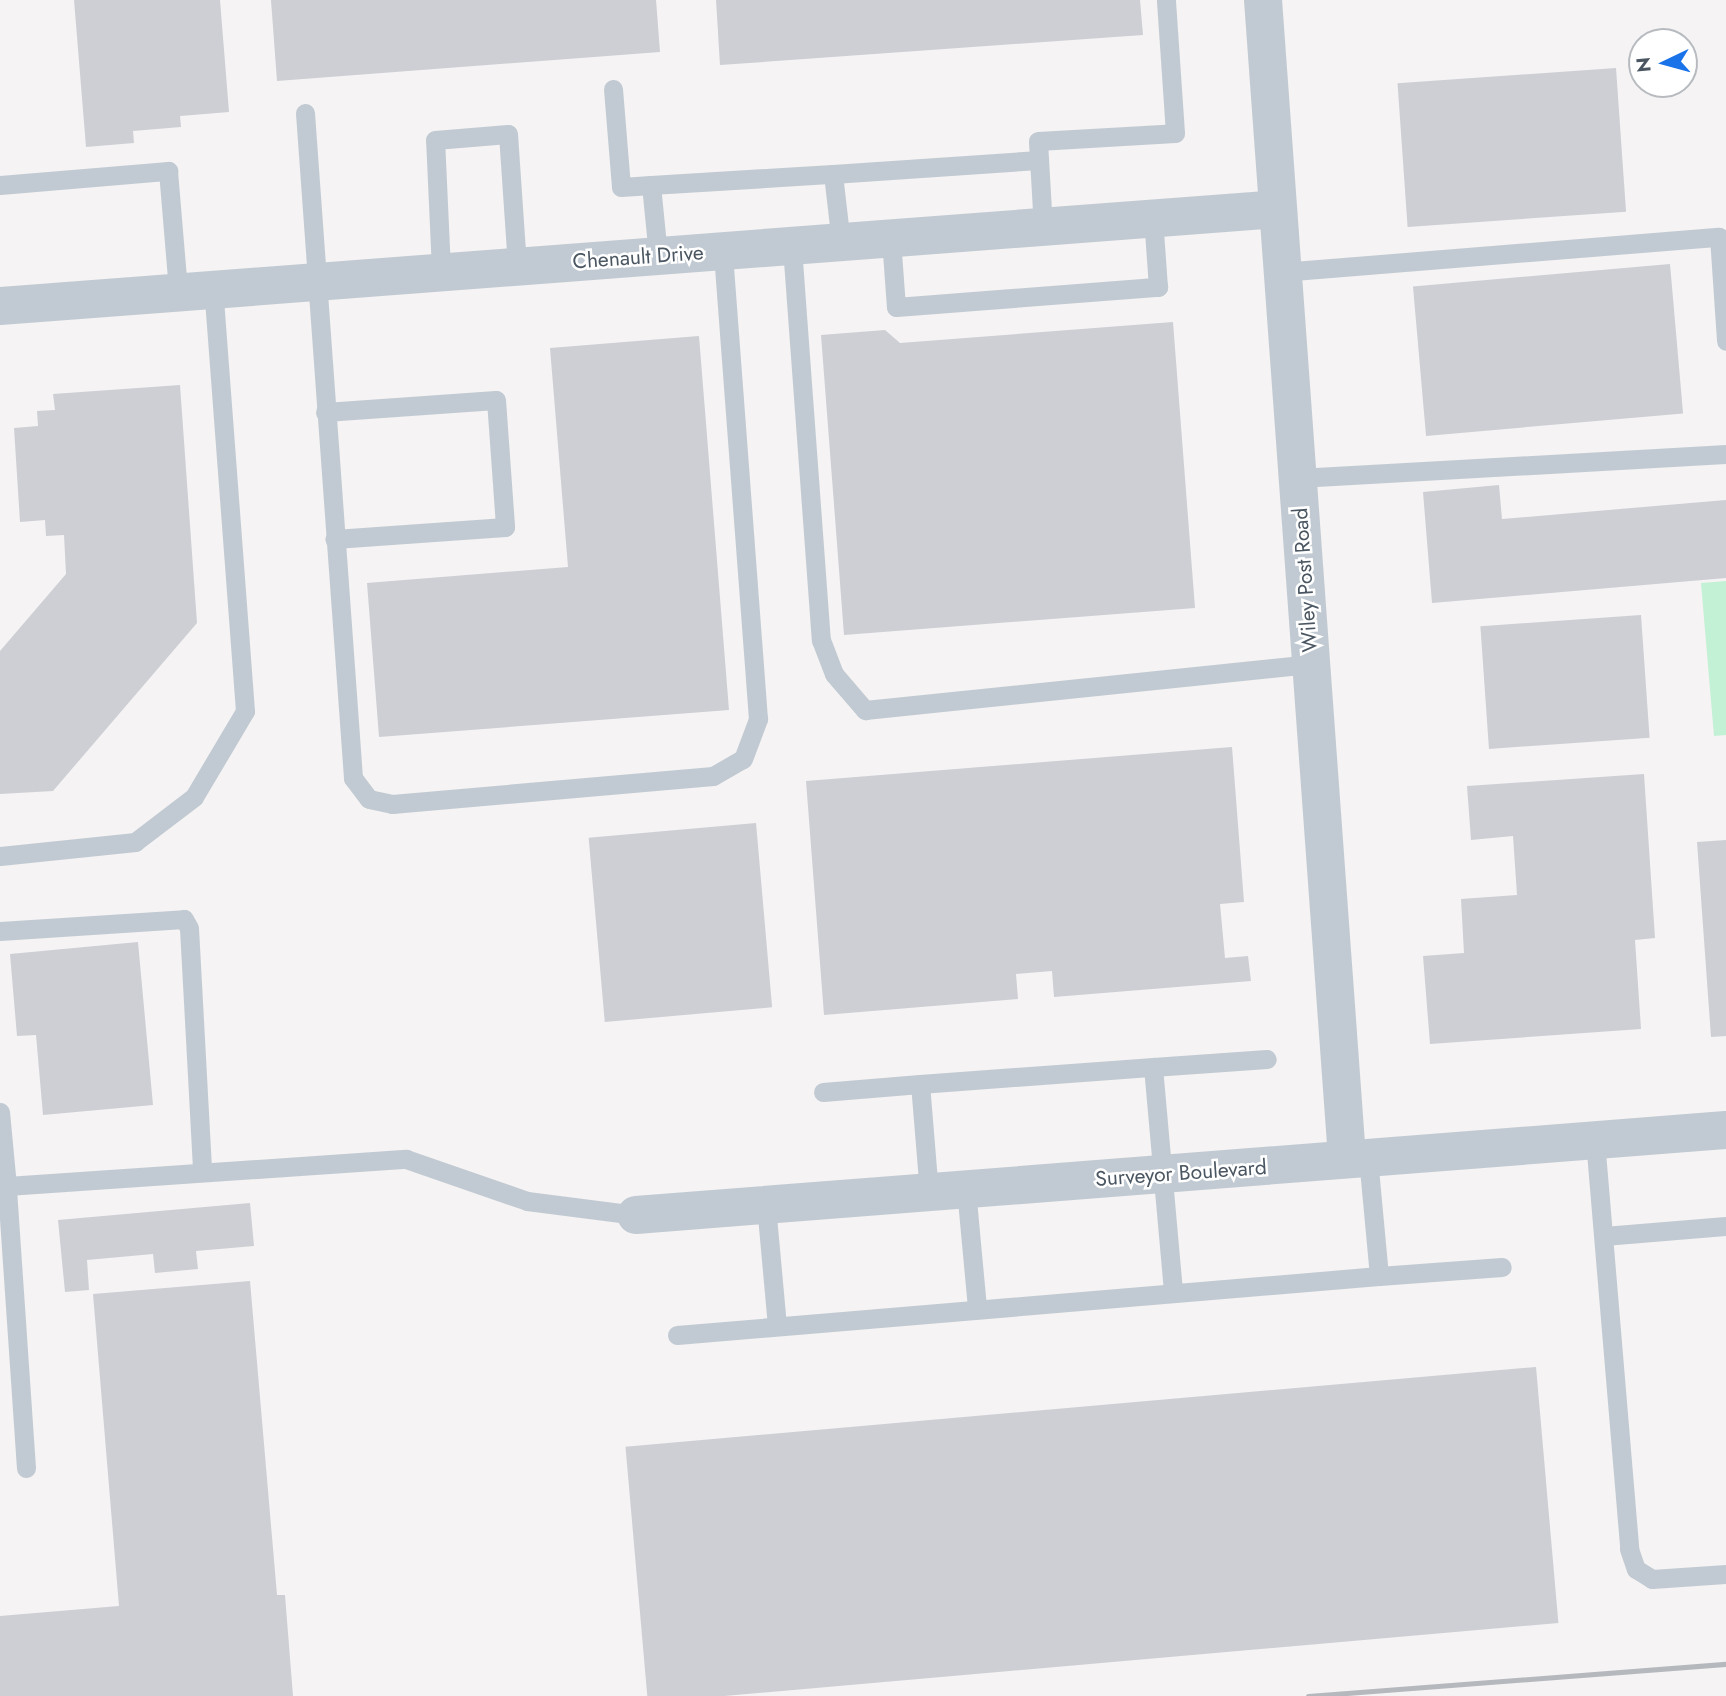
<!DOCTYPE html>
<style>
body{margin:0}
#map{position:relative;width:1726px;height:1696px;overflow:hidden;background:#f5f3f3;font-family:Jost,sans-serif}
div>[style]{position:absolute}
.green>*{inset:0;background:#c3f1d5}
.building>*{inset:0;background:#cdcfd5;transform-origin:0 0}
.lane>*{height:19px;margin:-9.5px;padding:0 9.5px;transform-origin:9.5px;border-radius:9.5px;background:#c1cad2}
.street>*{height:38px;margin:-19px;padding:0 19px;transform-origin:19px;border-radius:19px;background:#c1cad2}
.rail>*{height:5px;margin:-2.5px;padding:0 2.5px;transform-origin:2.5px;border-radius:2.5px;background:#b5b8bd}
span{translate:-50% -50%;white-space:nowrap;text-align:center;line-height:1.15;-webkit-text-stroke:5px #fff;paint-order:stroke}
.street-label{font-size:21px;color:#4a5661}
.north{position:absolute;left:1628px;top:28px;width:70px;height:70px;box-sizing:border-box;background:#fff;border:2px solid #b7bbc0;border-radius:50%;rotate:265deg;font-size:19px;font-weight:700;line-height:28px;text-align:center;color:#4a5661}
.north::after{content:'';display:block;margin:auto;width:24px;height:32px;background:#1a73e8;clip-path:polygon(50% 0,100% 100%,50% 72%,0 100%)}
</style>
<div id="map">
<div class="green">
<i style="clip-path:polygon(1726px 581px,1726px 735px,1714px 736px,1701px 583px)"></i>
</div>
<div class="building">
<i style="clip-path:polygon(74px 0,220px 0,229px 112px,180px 116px,181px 127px,133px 131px,134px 143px,86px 147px)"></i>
<i style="clip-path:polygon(271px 0,656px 0,660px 52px,277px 81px)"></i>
<i style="clip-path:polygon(716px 0,1140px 0,1143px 35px,720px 65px)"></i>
<i style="left:1616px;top:68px;width:144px;height:219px;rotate:86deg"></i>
<i style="left:1670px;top:264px;width:150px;height:258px;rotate:85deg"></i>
<i style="clip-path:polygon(1173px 322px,1195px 608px,844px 635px,821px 335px,885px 330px,900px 343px)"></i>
<i style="clip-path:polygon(699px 336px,729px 710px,379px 737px,367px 583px,568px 567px,550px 348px)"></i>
<i style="clip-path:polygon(180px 385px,197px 623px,53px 791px,0 794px,0 651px,66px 574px,64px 535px,46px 536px,45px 520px,20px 522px,14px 428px,38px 426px,37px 411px,55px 410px,53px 394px)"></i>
<i style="clip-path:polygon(1499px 485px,1502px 519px,1726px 500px,1726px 578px,1432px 603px,1423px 492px)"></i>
<i style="left:1641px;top:615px;width:123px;height:161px;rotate:86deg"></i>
<i style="clip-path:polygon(1232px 747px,1244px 902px,1220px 904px,1225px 958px,1248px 956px,1251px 981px,1054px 997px,1052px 971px,1016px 974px,1018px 999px,824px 1015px,806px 781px)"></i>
<i style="clip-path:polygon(1644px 774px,1655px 938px,1635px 940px,1641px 1029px,1430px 1044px,1423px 956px,1464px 953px,1461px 899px,1517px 895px,1513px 836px,1471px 840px,1467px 786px)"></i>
<i style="left:756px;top:823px;width:185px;height:168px;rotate:85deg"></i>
<i style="clip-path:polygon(1726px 840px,1726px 1036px,1711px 1037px,1697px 842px)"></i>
<i style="clip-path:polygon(138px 942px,153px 1105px,43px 1115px,36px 1035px,17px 1036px,10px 954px)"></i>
<i style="clip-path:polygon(250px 1203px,254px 1246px,196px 1251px,198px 1269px,155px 1273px,153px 1254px,87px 1260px,89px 1290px,65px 1292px,58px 1220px)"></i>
<i style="clip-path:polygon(250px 1281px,277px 1595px,285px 1595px,293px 1696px,0 1696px,0 1616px,119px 1606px,93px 1294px)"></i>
<i style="left:1536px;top:1367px;width:257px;height:914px;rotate:85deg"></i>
</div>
<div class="lane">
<i style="left:613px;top:89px;width:98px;rotate:85.3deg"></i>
<i style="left:621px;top:187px;width:30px;rotate:-4deg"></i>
<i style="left:651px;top:185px;width:70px;rotate:84.3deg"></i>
<i style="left:305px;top:113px;width:667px;rotate:85.87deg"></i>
<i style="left:353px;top:778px;width:26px;rotate:53deg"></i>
<i style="left:369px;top:799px;width:24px;rotate:12deg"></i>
<i style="left:392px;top:804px;width:322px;rotate:-5deg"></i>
<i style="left:713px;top:776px;width:34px;rotate:-30deg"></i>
<i style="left:743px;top:759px;width:43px;rotate:-69.4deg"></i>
<i style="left:758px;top:719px;width:469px;rotate:-94.3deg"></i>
<i style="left:833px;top:174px;width:206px;rotate:-3.9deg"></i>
<i style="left:0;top:185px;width:169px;rotate:-4.8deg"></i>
<i style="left:168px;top:171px;width:120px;rotate:85.2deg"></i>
<i style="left:651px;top:185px;width:182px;rotate:-3.5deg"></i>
<i style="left:833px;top:174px;width:69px;rotate:83.4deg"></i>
<i style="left:1043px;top:228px;width:87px;rotate:-93.3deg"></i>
<i style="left:1038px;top:141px;width:137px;rotate:-3.3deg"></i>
<i style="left:1175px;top:133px;width:133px;rotate:-93.9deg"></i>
<i style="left:891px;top:239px;width:68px;rotate:85.8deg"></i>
<i style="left:896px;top:307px;width:263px;rotate:-4.4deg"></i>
<i style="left:1158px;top:287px;width:69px;rotate:-94.1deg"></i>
<i style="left:792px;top:247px;width:394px;rotate:85.8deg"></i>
<i style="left:821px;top:640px;width:36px;rotate:69deg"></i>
<i style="left:834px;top:674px;width:48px;rotate:49.3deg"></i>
<i style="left:865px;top:710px;width:449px;rotate:-5.9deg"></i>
<i style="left:441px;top:270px;width:130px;rotate:-92.6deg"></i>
<i style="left:435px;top:140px;width:73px;rotate:-4.7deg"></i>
<i style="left:508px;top:134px;width:131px;rotate:86.1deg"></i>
<i style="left:1281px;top:272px;width:439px;rotate:-4.6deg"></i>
<i style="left:1719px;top:237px;width:104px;rotate:86.1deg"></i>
<i style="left:325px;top:412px;width:171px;rotate:-4deg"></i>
<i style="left:496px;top:400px;width:127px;rotate:85.9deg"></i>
<i style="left:505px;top:527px;width:171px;rotate:176deg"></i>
<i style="left:1298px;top:478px;width:429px;rotate:-3.2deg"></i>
<i style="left:0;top:856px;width:136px;rotate:-5.9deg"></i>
<i style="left:135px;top:842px;width:74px;rotate:-37.3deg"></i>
<i style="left:194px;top:797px;width:100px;rotate:-59.3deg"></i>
<i style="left:245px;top:711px;width:423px;rotate:-94.3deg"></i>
<i style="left:0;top:931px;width:184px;rotate:-3.7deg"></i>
<i style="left:184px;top:919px;width:10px;rotate:61deg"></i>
<i style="left:189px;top:928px;width:242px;rotate:86.9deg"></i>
<i style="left:1153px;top:1067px;width:114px;rotate:-4deg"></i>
<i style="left:823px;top:1092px;width:97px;rotate:-4.7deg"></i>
<i style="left:0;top:1112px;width:74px;rotate:84.6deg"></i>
<i style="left:1595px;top:1140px;width:410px;rotate:85.2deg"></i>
<i style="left:1629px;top:1549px;width:21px;rotate:71deg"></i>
<i style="left:1636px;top:1569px;width:19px;rotate:32deg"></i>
<i style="left:1652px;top:1579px;width:74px;rotate:-3.9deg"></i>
<i style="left:966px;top:1189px;width:120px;rotate:84.7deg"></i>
<i style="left:929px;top:1193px;width:109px;rotate:-94.7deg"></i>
<i style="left:920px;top:1084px;width:234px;rotate:-4.2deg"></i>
<i style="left:1153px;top:1067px;width:227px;rotate:84.9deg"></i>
<i style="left:766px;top:1205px;width:121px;rotate:84.8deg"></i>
<i style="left:1604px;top:1236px;width:122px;rotate:-4.7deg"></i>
<i style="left:1379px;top:1276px;width:123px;rotate:-4.2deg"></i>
<i style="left:677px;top:1335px;width:704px;rotate:-4.8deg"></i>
<i style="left:1379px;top:1276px;width:119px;rotate:-95.3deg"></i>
<i style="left:26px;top:1468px;width:283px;rotate:-93.9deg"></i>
<i style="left:7px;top:1186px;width:400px;rotate:-3.9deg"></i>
<i style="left:406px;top:1159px;width:128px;rotate:19.1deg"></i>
<i style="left:527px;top:1201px;width:110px;rotate:7.3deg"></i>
</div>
<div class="street">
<i style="left:1263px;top:0;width:1162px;rotate:85.85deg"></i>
<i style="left:0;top:306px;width:1281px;rotate:-4.34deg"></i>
<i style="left:636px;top:1215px;width:1093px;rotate:-4.46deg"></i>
</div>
<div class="rail">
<i style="left:1308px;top:1696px;width:419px;rotate:-4.4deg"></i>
</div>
<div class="street-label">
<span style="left:638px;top:257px;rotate:-4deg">Chenault Drive</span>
<span style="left:1305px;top:580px;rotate:-94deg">Wiley Post Road</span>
<span style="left:1181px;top:1173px;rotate:-4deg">Surveyor Boulevard</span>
</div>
<div class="north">N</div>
</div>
